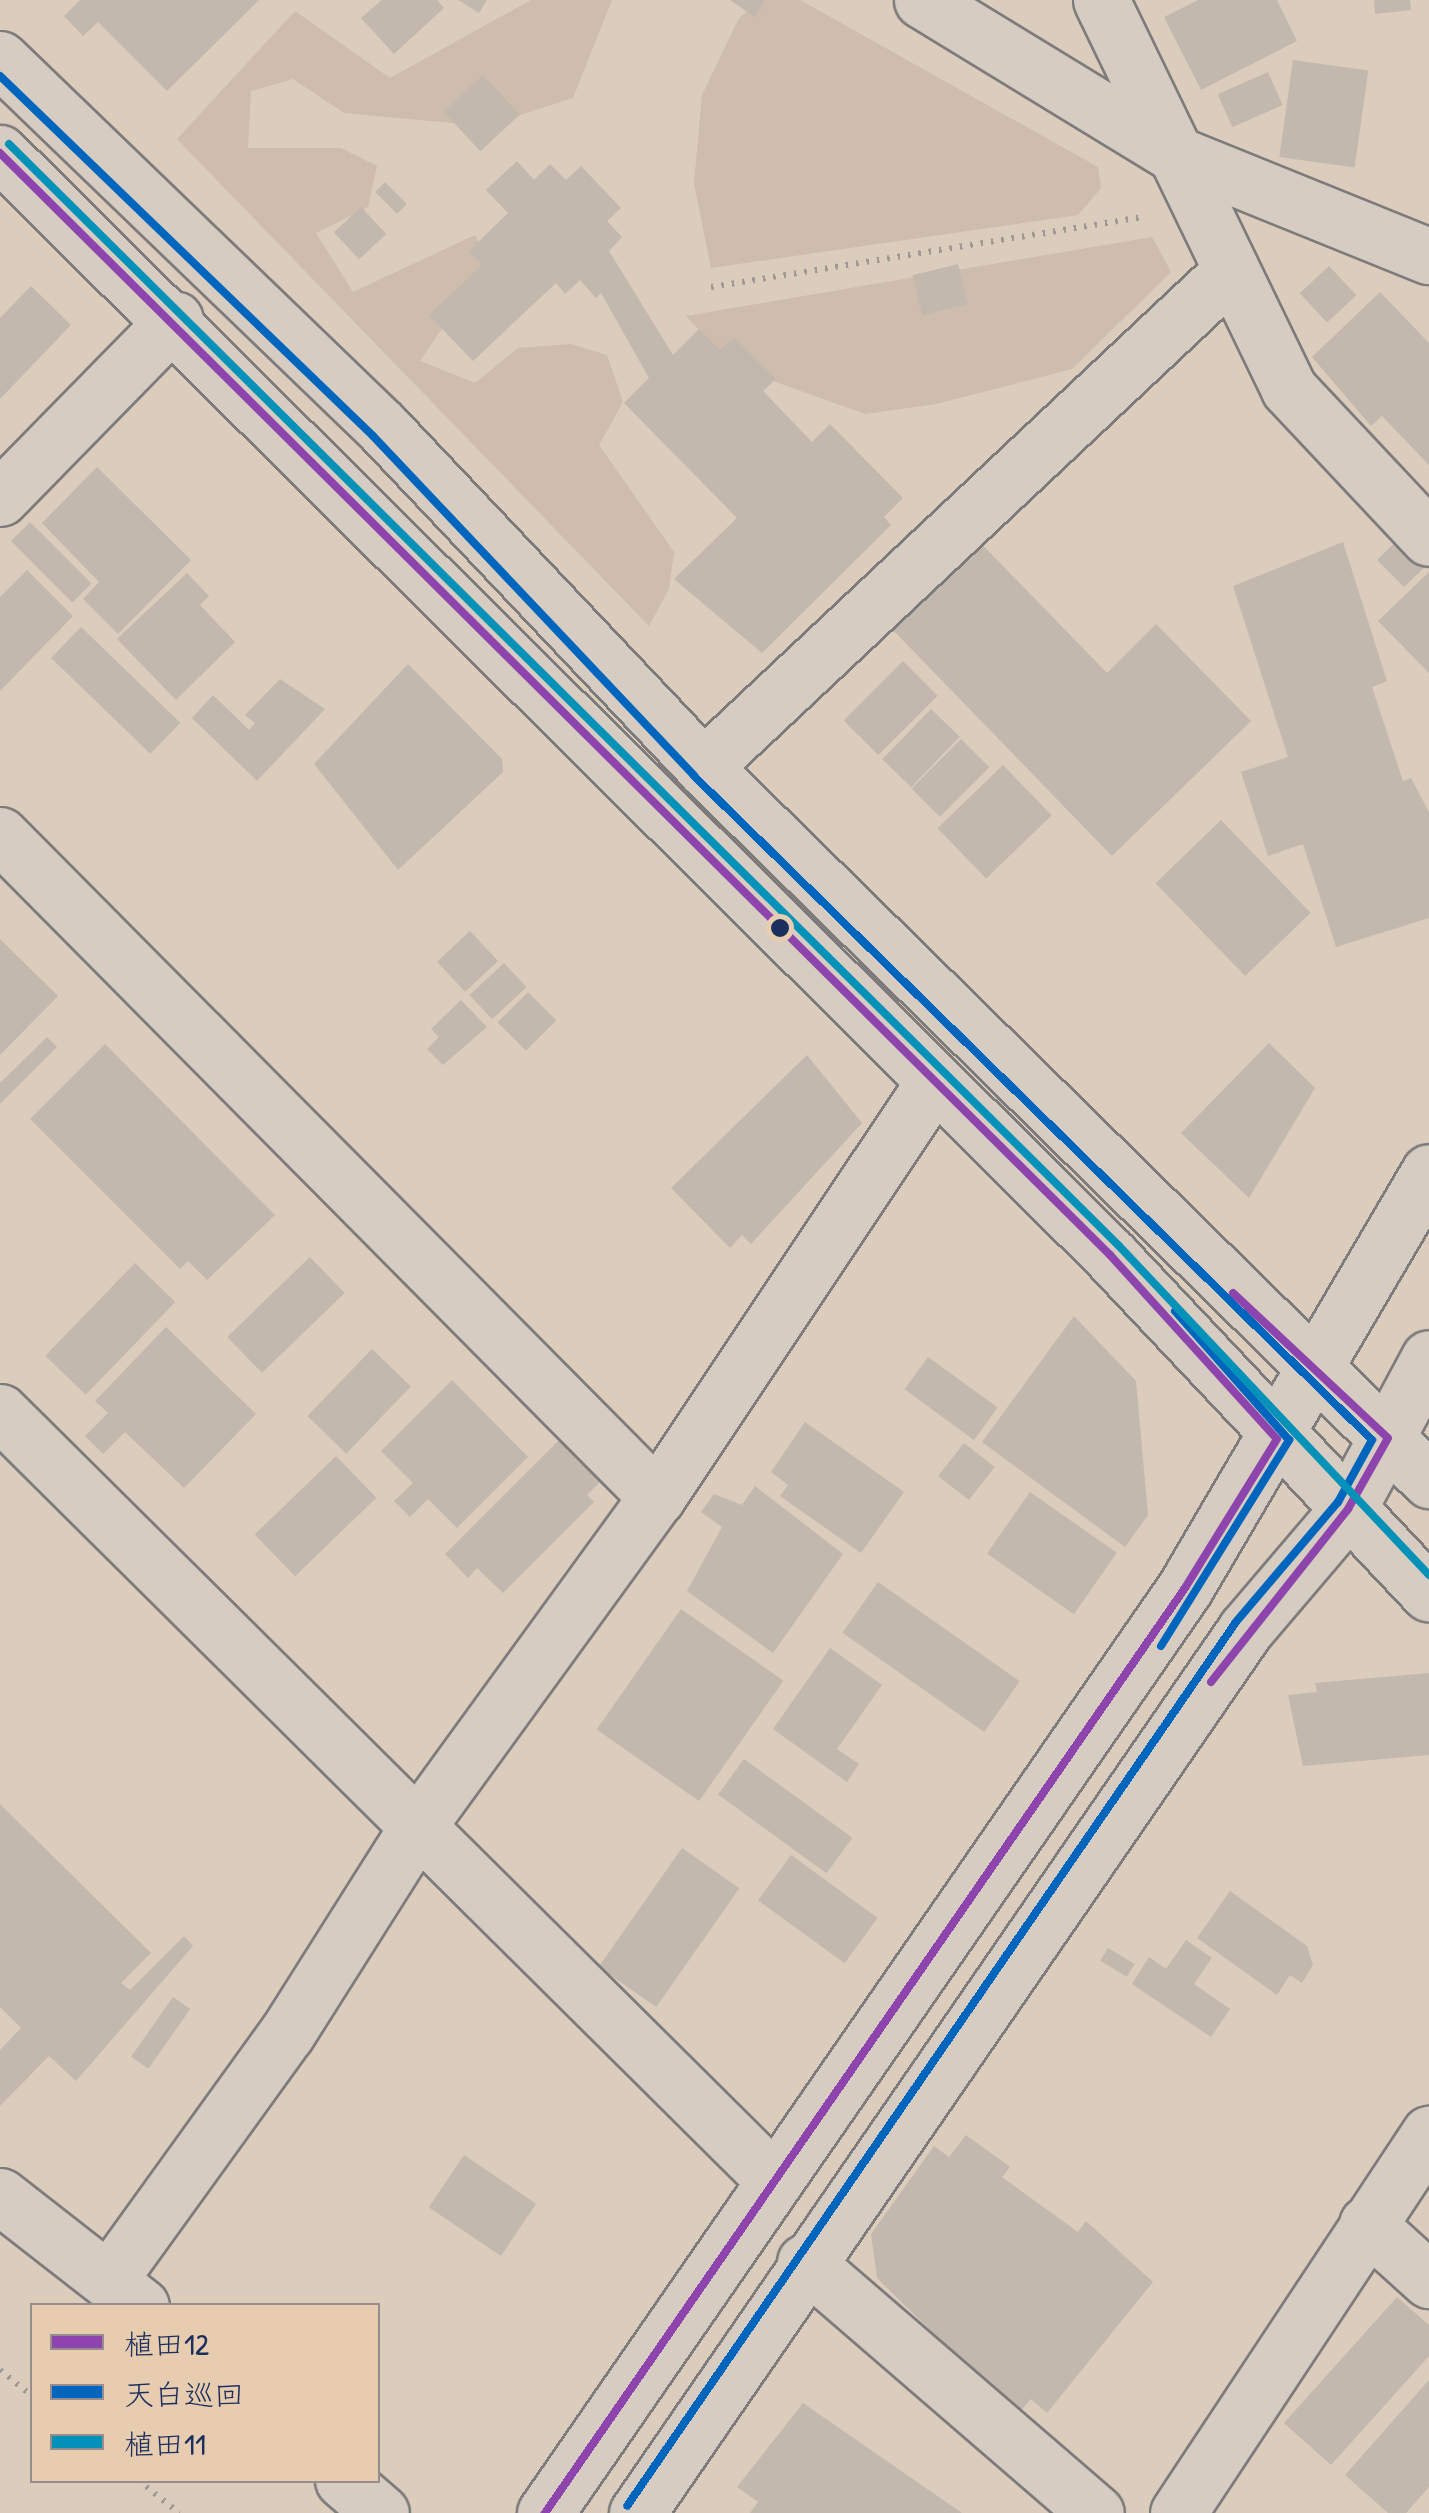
<!DOCTYPE html>
<meta charset="utf-8">
<style>
body{margin:0}
#map{position:relative;width:1429px;height:2513px;overflow:hidden;background:#dbccbc;font-family:"Patrick Hand","Klee One",sans-serif}
div>[style]{position:absolute}
.green>*{inset:0;background:#cebcac}
.building>*{inset:0;background:#c2b8ae;transform-origin:0 0}
.path>*{height:6px;margin-top:-3px;transform-origin:0;background:repeating-linear-gradient(90deg,#9e9997 0 2.5px,transparent 0 10.5px)}
.roads{filter:drop-shadow(2px 0 #7e7b7c) drop-shadow(-2px 0 #7e7b7c) drop-shadow(0 2px #7e7b7c) drop-shadow(0 -2px #7e7b7c)}
.minor>*{height:55px;margin:-27.5px;padding:0 27.5px;transform-origin:27.5px;border-radius:27.5px;background:#d6ccc1}
.major>*{height:55px;margin:-27.5px;padding:0 27.5px;transform-origin:27.5px;border-radius:27.5px;background:#d6ccc1}
.bus-1>*{height:8px;margin:-4px;padding:0 4px;transform-origin:4px;border-radius:4px;background:#8e44ad}
.bus-2>*{height:8px;margin:-4px;padding:0 4px;transform-origin:4px;border-radius:4px;background:#0065bd}
.bus-3>*{height:8px;margin:-4px;padding:0 4px;transform-origin:4px;border-radius:4px;background:#0591b8}
.dots>*{width:28px;height:28px;translate:-50% -50%;box-sizing:border-box;border:5px solid #e8ccaf;border-radius:50%}
span{translate:-50% -50%;white-space:nowrap;text-align:center;line-height:1.15;-webkit-text-stroke:8px #e8ccaf;paint-order:stroke}
.legend{position:absolute;left:30px;top:2303px;width:350px;height:180px;box-sizing:border-box;background:#e8ccaf;border:2px solid #968d8f;margin:0;padding:12px 18px;list-style:none;font-size:30px;color:#1b2f5e}
.legend li{display:flex;align-items:center;gap:20px;height:50px}
.legend b{width:50px;border:2px solid #968d8f}
</style>
<div id="map">
<div class="green">
<i style="clip-path:polygon(531px 0,612px 0,573px 98px,485px 126px,344px 113px,293px 79px,251px 91px,248px 148px,341px 148px,377px 166px,368px 207px,316px 233px,353px 292px,475px 235px,488px 260px,420px 361px,475px 383px,518px 348px,571px 344px,607px 355px,623px 402px,599px 445px,674px 552px,669px 589px,649px 626px,177px 139px,295px 11px,390px 78px)"></i>
<i style="clip-path:polygon(762px 0,800px 0,1098px 167px,1101px 188px,1078px 215px,711px 268px,694px 183px,702px 95px,739px 18px)"></i>
<i style="clip-path:polygon(1152px 237px,1171px 272px,1072px 369px,936px 404px,865px 414px,734px 367px,686px 316px)"></i>
</div>
<div class="building">
<i style="clip-path:polygon(80px 0,259px 0,167px 91px,98px 22px,83px 36px,64px 16px)"></i>
<i style="clip-path:polygon(382px 0,437px 0,444px 8px,394px 54px,361px 18px)"></i>
<i style="clip-path:polygon(458px 0,487px 0,479px 13px)"></i>
<i style="clip-path:polygon(730px 0,765px 0,755px 17px)"></i>
<i style="clip-path:polygon(1198px 0,1277px 0,1297px 41px,1201px 90px,1164px 17px)"></i>
<i style="clip-path:polygon(1374px 0,1410px 0,1411px 10px,1375px 14px)"></i>
<i style="left:1293px;top:60px;width:76px;height:98px;rotate:8deg"></i>
<i style="left:1268px;top:72px;width:36px;height:55px;rotate:66deg"></i>
<i style="left:483px;top:75px;width:54px;height:54px;rotate:47deg"></i>
<i style="clip-path:polygon(517px 161px,534px 180px,550px 164px,566px 180px,581px 166px,621px 208px,607px 221px,622px 237px,609px 251px,673px 355px,699px 329px,720px 350px,734px 337px,776px 379px,763px 391px,812px 442px,830px 424px,903px 498px,884px 517px,891px 525px,762px 653px,674px 579px,737px 518px,624px 403px,649px 378px,601px 293px,596px 298px,580px 280px,565px 294px,556px 283px,473px 361px,429px 315px,482px 265px,469px 251px,508px 213px,486px 190px)"></i>
<i style="left:385px;top:182px;width:31px;height:14px;rotate:45deg"></i>
<i style="left:361px;top:207px;width:37px;height:37px;rotate:47deg"></i>
<i style="left:958px;top:264px;width:41px;height:47px;rotate:76deg"></i>
<i style="left:1329px;top:266px;width:40px;height:40px;rotate:47deg"></i>
<i style="clip-path:polygon(31px 286px,71px 325px,0 399px,0 318px)"></i>
<i style="clip-path:polygon(1380px 292px,1429px 343px,1429px 465px,1382px 416px,1371px 426px,1312px 357px)"></i>
<i style="clip-path:polygon(97px 467px,191px 560px,118px 634px,83px 599px,99px 582px,42px 523px)"></i>
<i style="left:30px;top:522px;width:87px;height:27px;rotate:45deg"></i>
<i style="clip-path:polygon(1410px 528px,1429px 563px,1404px 587px,1377px 560px)"></i>
<i style="clip-path:polygon(969px 531px,1107px 673px,1156px 624px,1251px 721px,1112px 856px,891px 628px)"></i>
<i style="clip-path:polygon(1343px 542px,1387px 681px,1372px 687px,1403px 781px,1411px 778px,1429px 812px,1429px 918px,1336px 947px,1303px 844px,1268px 856px,1241px 772px,1288px 757px,1233px 586px)"></i>
<i style="clip-path:polygon(27px 570px,73px 616px,0 691px,0 597px)"></i>
<i style="clip-path:polygon(1429px 572px,1429px 673px,1378px 621px)"></i>
<i style="clip-path:polygon(187px 573px,209px 596px,200px 605px,235px 642px,176px 700px,117px 639px)"></i>
<i style="left:81px;top:627px;width:138px;height:43px;rotate:44deg"></i>
<i style="left:903px;top:661px;width:49px;height:84px;rotate:45deg"></i>
<i style="clip-path:polygon(408px 664px,502px 759px,503px 772px,398px 870px,314px 764px)"></i>
<i style="clip-path:polygon(280px 679px,325px 709px,257px 781px,192px 718px,213px 695px,249px 730px,255px 723px,245px 715px)"></i>
<i style="left:931px;top:709px;width:40px;height:70px;rotate:44deg"></i>
<i style="left:961px;top:739px;width:40px;height:70px;rotate:45deg"></i>
<i style="left:1003px;top:765px;width:70px;height:91px;rotate:46deg"></i>
<i style="left:1221px;top:820px;width:129px;height:91px;rotate:46deg"></i>
<i style="left:470px;top:931px;width:41px;height:45px;rotate:47deg"></i>
<i style="clip-path:polygon(0 939px,58px 996px,0 1055px)"></i>
<i style="left:504px;top:963px;width:33px;height:47px;rotate:47deg"></i>
<i style="left:528px;top:992px;width:40px;height:43px;rotate:45deg"></i>
<i style="clip-path:polygon(461px 1000px,487px 1027px,443px 1065px,427px 1049px,439px 1037px,431px 1029px)"></i>
<i style="clip-path:polygon(47px 1037px,57px 1047px,0 1104px,0 1083px)"></i>
<i style="clip-path:polygon(1269px 1043px,1315px 1088px,1249px 1198px,1181px 1133px)"></i>
<i style="clip-path:polygon(105px 1044px,275px 1215px,207px 1280px,188px 1261px,180px 1269px,30px 1119px)"></i>
<i style="clip-path:polygon(807px 1055px,862px 1123px,751px 1244px,742px 1235px,730px 1248px,671px 1188px)"></i>
<i style="left:310px;top:1257px;width:50px;height:115px;rotate:46deg"></i>
<i style="left:135px;top:1263px;width:56px;height:129px;rotate:44deg"></i>
<i style="clip-path:polygon(1074px 1316px,1136px 1381px,1148px 1515px,1125px 1547px,982px 1442px)"></i>
<i style="clip-path:polygon(166px 1327px,256px 1414px,184px 1488px,125px 1432px,103px 1454px,85px 1436px,108px 1413px,95px 1401px)"></i>
<i style="left:372px;top:1349px;width:54px;height:93px;rotate:44deg"></i>
<i style="left:928px;top:1357px;width:86px;height:40px;rotate:36deg"></i>
<i style="clip-path:polygon(452px 1380px,528px 1457px,457px 1528px,428px 1499px,410px 1517px,394px 1501px,413px 1483px,381px 1451px)"></i>
<i style="clip-path:polygon(805px 1422px,904px 1492px,861px 1553px,780px 1496px,788px 1485px,771px 1472px)"></i>
<i style="clip-path:polygon(562px 1437px,604px 1478px,587px 1495px,594px 1502px,503px 1593px,477px 1568px,468px 1578px,445px 1554px)"></i>
<i style="left:964px;top:1443px;width:39px;height:42px;rotate:38deg"></i>
<i style="left:336px;top:1456px;width:58px;height:113px;rotate:46deg"></i>
<i style="clip-path:polygon(755px 1486px,843px 1554px,773px 1653px,687px 1591px,722px 1527px,701px 1512px,714px 1494px,742px 1505px)"></i>
<i style="left:1030px;top:1492px;width:106px;height:75px;rotate:35deg"></i>
<i style="left:878px;top:1582px;width:173px;height:62px;rotate:35deg"></i>
<i style="left:681px;top:1609px;width:125px;height:147px;rotate:35deg"></i>
<i style="clip-path:polygon(830px 1648px,882px 1685px,837px 1749px,859px 1764px,847px 1782px,773px 1729px)"></i>
<i style="clip-path:polygon(1429px 1673px,1429px 1755px,1303px 1766px,1288px 1695px,1317px 1692px,1315px 1683px)"></i>
<i style="left:744px;top:1759px;width:134px;height:44px;rotate:36deg"></i>
<i style="clip-path:polygon(0 1804px,151px 1953px,121px 1983px,130px 1990px,184px 1936px,193px 1946px,76px 2081px,49px 2056px,0 2106px,0 2050px,21px 2028px,0 2007px)"></i>
<i style="left:682px;top:1848px;width:70px;height:145px;rotate:35deg"></i>
<i style="left:791px;top:1855px;width:107px;height:56px;rotate:36deg"></i>
<i style="clip-path:polygon(1230px 1891px,1307px 1946px,1313px 1965px,1302px 1983px,1290px 1975px,1277px 1995px,1197px 1938px)"></i>
<i style="clip-path:polygon(1186px 1940px,1212px 1958px,1194px 1984px,1230px 2009px,1211px 2037px,1132px 1984px,1149px 1957px,1166px 1969px)"></i>
<i style="left:1108px;top:1948px;width:31px;height:15px;rotate:31deg"></i>
<i style="left:173px;top:1997px;width:21px;height:73px;rotate:35deg"></i>
<i style="clip-path:polygon(966px 2135px,1010px 2167px,1002px 2177px,1078px 2232px,1086px 2221px,1153px 2282px,1047px 2413px,1031px 2399px,1017px 2415px,877px 2278px,871px 2234px,934px 2146px,949px 2157px)"></i>
<i style="left:464px;top:2155px;width:87px;height:63px;rotate:34deg"></i>
<i style="clip-path:polygon(1397px 2297px,1429px 2325px,1429px 2356px,1331px 2465px,1284px 2423px)"></i>
<i style="clip-path:polygon(1429px 2380px,1429px 2487px,1406px 2513px,1388px 2513px,1345px 2475px)"></i>
<i style="clip-path:polygon(803px 2403px,962px 2513px,750px 2513px,758px 2502px,737px 2487px)"></i>
</div>
<div class="path">
<i style="left:711px;top:287px;width:439px;rotate:-9.2deg"></i>
<i style="left:0;top:2370px;width:41px;rotate:39.1deg"></i>
<i style="left:138px;top:2480px;width:53px;rotate:38.8deg"></i>
</div>
<div class="roads">
<div class="minor">
<i style="left:922px;top:0;width:292px;rotate:31.4deg"></i>
<i style="left:1171px;top:152px;width:278px;rotate:22deg"></i>
<i style="left:1101px;top:0;width:432px;rotate:64.2deg"></i>
<i style="left:1289px;top:389px;width:204px;rotate:46.8deg"></i>
<i style="left:0;top:498px;width:250px;rotate:-45.6deg"></i>
<i style="left:703px;top:767px;width:723px;rotate:-43.21deg"></i>
<i style="left:0;top:835px;width:933px;rotate:45.22deg"></i>
<i style="left:0;top:1412px;width:1090px;rotate:44.78deg"></i>
<i style="left:0;top:2196px;width:179px;rotate:38deg"></i>
<i style="left:1367px;top:2224px;width:84px;rotate:42.1deg"></i>
<i style="left:805px;top:2262px;width:384px;rotate:40.8deg"></i>
<i style="left:110px;top:2278px;width:302px;rotate:-54.2deg"></i>
<i style="left:287px;top:2033px;width:247px;rotate:-57.7deg"></i>
<i style="left:419px;top:1824px;width:404px;rotate:-54deg"></i>
<i style="left:657px;top:1497px;width:499px;rotate:-56.3deg"></i>
<i style="left:343px;top:2480px;width:50px;rotate:41deg"></i>
<i style="left:1178px;top:2513px;width:455px;rotate:-56.5deg"></i>
</div>
<div class="major">
<i style="left:0;top:59px;width:530px;rotate:43.93deg"></i>
<i style="left:382px;top:427px;width:468px;rotate:46.6deg"></i>
<i style="left:703px;top:767px;width:1018px;rotate:44.48deg"></i>
<i style="left:0;top:153px;width:1564px;rotate:44.79deg"></i>
<i style="left:1110px;top:1255px;width:465px;rotate:46.7deg"></i>
<i style="left:545px;top:2513px;width:1125px;rotate:-55.32deg"></i>
<i style="left:1185px;top:1588px;width:482px;rotate:-59.6deg"></i>
<i style="left:637px;top:2513px;width:1073px;rotate:-55.44deg"></i>
<i style="left:1246px;top:1629px;width:157px;rotate:-49.6deg"></i>
<i style="left:1348px;top:1509px;width:171px;rotate:-61.8deg"></i>
</div>
</div>
<div class="bus-1">
<i style="left:0;top:153px;width:1564px;rotate:44.79deg"></i>
<i style="left:1110px;top:1255px;width:248px;rotate:47.8deg"></i>
<i style="left:1277px;top:1439px;width:175px;rotate:121.7deg"></i>
<i style="left:1185px;top:1588px;width:1125px;rotate:124.68deg"></i>
<i style="left:1233px;top:1293px;width:212px;rotate:43.1deg"></i>
<i style="left:1211px;top:1682px;width:221px;rotate:-51.6deg"></i>
<i style="left:1348px;top:1509px;width:81px;rotate:-60.6deg"></i>
</div>
<div class="bus-2">
<i style="left:0;top:76px;width:518px;rotate:43.98deg"></i>
<i style="left:373px;top:436px;width:468px;rotate:46.6deg"></i>
<i style="left:694px;top:776px;width:949px;rotate:44.4deg"></i>
<i style="left:1372px;top:1440px;width:71px;rotate:118.7deg"></i>
<i style="left:1338px;top:1502px;width:157px;rotate:130.4deg"></i>
<i style="left:1236px;top:1622px;width:1073px;rotate:124.56deg"></i>
<i style="left:1161px;top:1646px;width:243px;rotate:-58.1deg"></i>
<i style="left:1289px;top:1440px;width:172px;rotate:-131.5deg"></i>
</div>
<div class="bus-3">
<i style="left:9px;top:144px;width:1564px;rotate:44.79deg"></i>
<i style="left:1119px;top:1246px;width:452px;rotate:46.7deg"></i>
</div>
<div class="dots">
<i style="left:780px;top:928px;background:#1b2f5e"></i>
</div>
<ul class="legend">
<li><b style="height:12px;background:#8e44ad"></b>植田12</li>
<li><b style="height:12px;background:#0065bd"></b>天白巡回</li>
<li><b style="height:12px;background:#0591b8"></b>植田11</li>
</ul>
</div>
